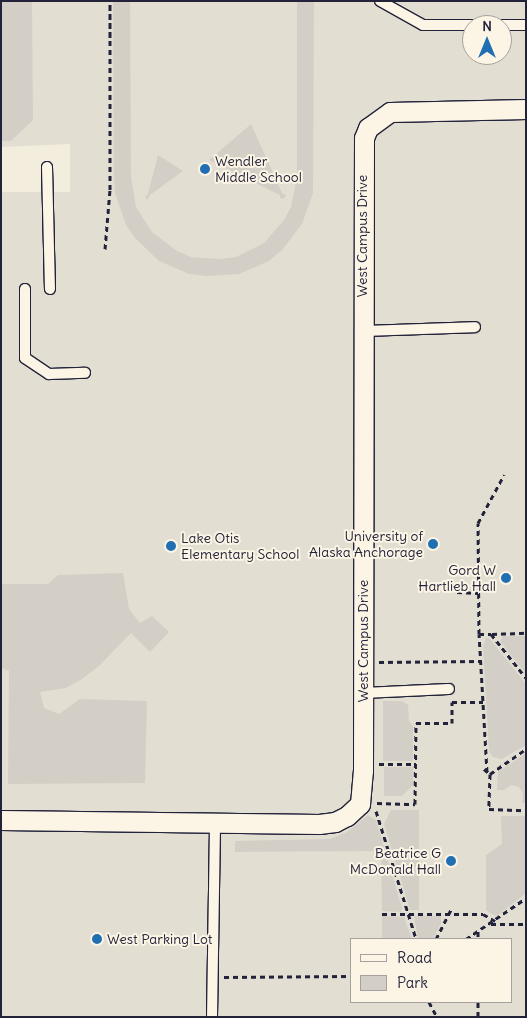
<!DOCTYPE html>
<style>
body{margin:0}
#map{position:relative;width:527px;height:1018px;overflow:hidden;background:#f3edde;font-family:Delius,sans-serif}
div>[style]{position:absolute}
.built>*{inset:0;background:#e3ded2}
.green>*{inset:0;background:#d4cfc6}
.path>*{height:3px;margin-top:-1.5px;transform-origin:0;background:repeating-linear-gradient(90deg,#22223b 0 5px,transparent 0 9px)}
.roads{filter:drop-shadow(1px 0 #22223b) drop-shadow(-1px 0 #22223b) drop-shadow(0 1px #22223b) drop-shadow(0 -1px #22223b)}
.lane>*{height:10px;margin:-5px;padding:0 5px;transform-origin:5px;border-radius:5px;background:#fcf5e5}
.street>*{height:19px;margin:-9.5px;padding:0 9.5px;transform-origin:9.5px;border-radius:9.5px;background:#fcf5e5}
.dots>*{width:14px;height:14px;translate:-50% -50%;box-sizing:border-box;border:2px solid #fcf5e5;border-radius:50%}
span{translate:-50% -50%;white-space:nowrap;text-align:center;line-height:1.15;-webkit-text-stroke:4px #fcf5e5;paint-order:stroke}
.poi-label{font-size:14px;color:#22223b}
.left{translate:0 -50%;text-align:left}
.right{translate:-100% -50%;text-align:right}
.street-label{font-size:14px;color:#22223b}
.frame{position:absolute;inset:0;border:2px solid #22223b;pointer-events:none}
.legend{position:absolute;left:350px;top:938px;width:162px;height:65px;box-sizing:border-box;background:#fcf5e5;border:1px solid #a5a1a1;margin:0;padding:6px 9px;list-style:none;font-size:15px;color:#22223b}
.legend li{display:flex;align-items:center;gap:10px;height:25px}
.legend b{width:25px;border:1px solid #a5a1a1}
.north{position:absolute;left:462px;top:15px;width:50px;height:50px;box-sizing:border-box;background:#fcf5e5;border:1px solid #a5a1a1;border-radius:50%;rotate:0deg;font-size:14px;font-weight:700;line-height:20px;text-align:center;color:#22223b}
.north::after{content:'';display:block;margin:auto;width:18px;height:22px;background:#1f6fb2;clip-path:polygon(50% 0,100% 100%,50% 72%,0 100%)}
</style>
<div id="map">
<div class="built">
<i style="clip-path:polygon(evenodd,1px 1px,526px 1px,526px 1017px,1px 1017px,1px 192px,70px 192px,70px 144px,1px 147px,1px 1px,472px 25px,502px 25px,502px 55px,472px 55px,472px 25px,1px 1px,351px 939px,511px 939px,511px 1002px,351px 1002px,351px 939px)"></i>
</div>
<div class="green">
<i style="clip-path:polygon(1px 1px,32px 1px,33px 120px,11px 141px,1px 141px)"></i>
<i style="clip-path:polygon(113px 1px,130px 1px,131px 177px,136px 207px,152px 232px,177px 251px,191px 257px,221px 259px,236px 257px,264px 243px,284px 220px,291px 207px,297px 177px,297px 1px,314px 1px,313px 193px,302px 224px,282px 250px,269px 261px,239px 274px,206px 276px,189px 274px,159px 261px,135px 238px,126px 225px,115px 193px,114px 177px)"></i>
<i style="clip-path:polygon(251px 124px,282px 193px,286px 195px,284px 199px,280px 198px,280px 195px,209px 160px)"></i>
<i style="clip-path:polygon(158px 155px,183px 171px,150px 195px,147px 200px,145px 196px,148px 194px)"></i>
<i style="clip-path:polygon(123px 573px,129px 609px,140px 623px,152px 616px,169px 632px,150px 652px,131px 633px,100px 665px,82px 679px,66px 688px,40px 692px,44px 708px,59px 714px,80px 699px,147px 701px,145px 783px,8px 784px,9px 671px,1px 668px,1px 584px,48px 584px,58px 575px)"></i>
<i style="clip-path:polygon(503px 636px,526px 636px,526px 674px,500px 641px)"></i>
<i style="clip-path:polygon(486px 638px,489px 638px,526px 684px,526px 745px,502px 759px,493px 757px,489px 751px,483px 646px)"></i>
<i style="clip-path:polygon(383px 701px,402px 701px,408px 705px,409px 721px,413px 726px,413px 761px,383px 761px)"></i>
<i style="clip-path:polygon(526px 753px,526px 803px,522px 803px,523px 793px,519px 787px,511px 785px,504px 790px,497px 790px,498px 772px)"></i>
<i style="clip-path:polygon(384px 767px,413px 767px,413px 785px,402px 796px,384px 796px)"></i>
<i style="clip-path:polygon(391px 810px,419px 810px,419px 910px,410px 910px,384px 824px)"></i>
<i style="clip-path:polygon(368px 815px,376px 820px,402px 908px,401px 912px,382px 911px,381px 851px,235px 852px,235px 841px,330px 839px,347px 832px)"></i>
<i style="clip-path:polygon(501px 816px,526px 816px,526px 893px,497px 916px,493px 915px,486px 910px,486px 855px,502px 844px)"></i>
<i style="clip-path:polygon(382px 916px,404px 917px,412px 939px,382px 939px)"></i>
<i style="clip-path:polygon(414px 916px,441px 916px,441px 923px,433px 939px,418px 939px)"></i>
</div>
<div class="path">
<i style="left:105px;top:249px;width:59px;rotate:-85.2deg"></i>
<i style="left:110px;top:190px;width:189px;rotate:-90deg"></i>
<i style="left:457px;top:592px;width:21px;rotate:3deg"></i>
<i style="left:479px;top:634px;width:12px"></i>
<i style="left:491px;top:634px;width:56px;rotate:51.5deg"></i>
<i style="left:492px;top:634px;width:34px;rotate:-2deg"></i>
<i style="left:379px;top:662px;width:102px;rotate:-0.6deg"></i>
<i style="left:379px;top:764px;width:37px"></i>
<i style="left:484px;top:769px;width:8px;rotate:40deg"></i>
<i style="left:490px;top:774px;width:35px;rotate:92deg"></i>
<i style="left:489px;top:809px;width:37px;rotate:2deg"></i>
<i style="left:487px;top:772px;width:138px;rotate:-93.3deg"></i>
<i style="left:479px;top:634px;width:111px;rotate:-90.5deg"></i>
<i style="left:478px;top:523px;width:55px;rotate:-61.6deg"></i>
<i style="left:490px;top:774px;width:44px;rotate:-34.8deg"></i>
<i style="left:377px;top:803px;width:38px;rotate:2deg"></i>
<i style="left:415px;top:804px;width:81px;rotate:-89.3deg"></i>
<i style="left:416px;top:723px;width:36px"></i>
<i style="left:452px;top:723px;width:21px;rotate:-90deg"></i>
<i style="left:452px;top:702px;width:31px"></i>
<i style="left:376px;top:811px;width:134px;rotate:72.6deg"></i>
<i style="left:382px;top:914px;width:101px"></i>
<i style="left:483px;top:914px;width:14px;rotate:30deg"></i>
<i style="left:491px;top:924px;width:35px"></i>
<i style="left:478px;top:931px;width:8px;rotate:90deg"></i>
<i style="left:436px;top:939px;width:34px;rotate:-63deg"></i>
<i style="left:466px;top:939px;width:73px;rotate:-34.3deg"></i>
<i style="left:224px;top:977px;width:127px;rotate:-0.5deg"></i>
<i style="left:429px;top:1002px;width:17px;rotate:62deg"></i>
<i style="left:478px;top:1002px;width:15px;rotate:90deg"></i>
</div>
<div class="roads">
<div class="lane">
<i style="left:380px;top:1px;width:49px;rotate:29.2deg"></i>
<i style="left:423px;top:25px;width:49px"></i>
<i style="left:496px;top:25px;width:30px"></i>
<i style="left:47px;top:167px;width:122px;rotate:88.6deg"></i>
<i style="left:25px;top:289px;width:69px;rotate:90deg"></i>
<i style="left:25px;top:358px;width:29px;rotate:34deg"></i>
<i style="left:49px;top:374px;width:36px;rotate:-2deg"></i>
<i style="left:362px;top:331px;width:113px;rotate:-2deg"></i>
<i style="left:363px;top:693px;width:86px;rotate:-2.7deg"></i>
<i style="left:212px;top:1017px;width:193px;rotate:-89.1deg"></i>
</div>
<div class="street">
<i style="left:1px;top:820px;width:318px;rotate:0.7deg"></i>
<i style="left:319px;top:824px;width:16px;rotate:-7deg"></i>
<i style="left:335px;top:822px;width:13px;rotate:-27deg"></i>
<i style="left:347px;top:816px;width:18px;rotate:-43deg"></i>
<i style="left:360px;top:804px;width:33px;rotate:-85deg"></i>
<i style="left:363px;top:771px;width:633px;rotate:-89.91deg"></i>
<i style="left:364px;top:138px;width:11px;rotate:-68deg"></i>
<i style="left:368px;top:128px;width:27px;rotate:-36deg"></i>
<i style="left:390px;top:112px;width:136px;rotate:-1.3deg"></i>
</div>
</div>
<div class="dots">
<i style="left:205px;top:169px;background:#1f6fb2"></i>
<i style="left:433px;top:544px;background:#1f6fb2"></i>
<i style="left:171px;top:546px;background:#1f6fb2"></i>
<i style="left:506px;top:578px;background:#1f6fb2"></i>
<i style="left:451px;top:861px;background:#1f6fb2"></i>
<i style="left:97px;top:939px;background:#1f6fb2"></i>
</div>
<div class="poi-label">
<span class="left" style="left:215px;top:169px">Wendler<br>Middle School</span>
<span class="right" style="left:423px;top:544px">University of<br>Alaska Anchorage</span>
<span class="left" style="left:181px;top:546px">Lake Otis<br>Elementary School</span>
<span class="right" style="left:496px;top:578px">Gord W<br>Hartlieb Hall</span>
<span class="right" style="left:441px;top:861px">Beatrice G<br>McDonald Hall</span>
<span class="left" style="left:107px;top:939px">West Parking Lot</span>
</div>
<div class="street-label">
<span style="left:362px;top:236px;rotate:-90deg">West Campus Drive</span>
<span style="left:363px;top:641px;rotate:-90deg">West Campus Drive</span>
</div>
<div class="frame"></div>
<ul class="legend">
<li><b style="height:6px;background:#fcf5e5"></b>Road</li>
<li><b style="height:14px;background:#d4cfc6"></b>Park</li>
</ul>
<div class="north">N</div>
</div>
